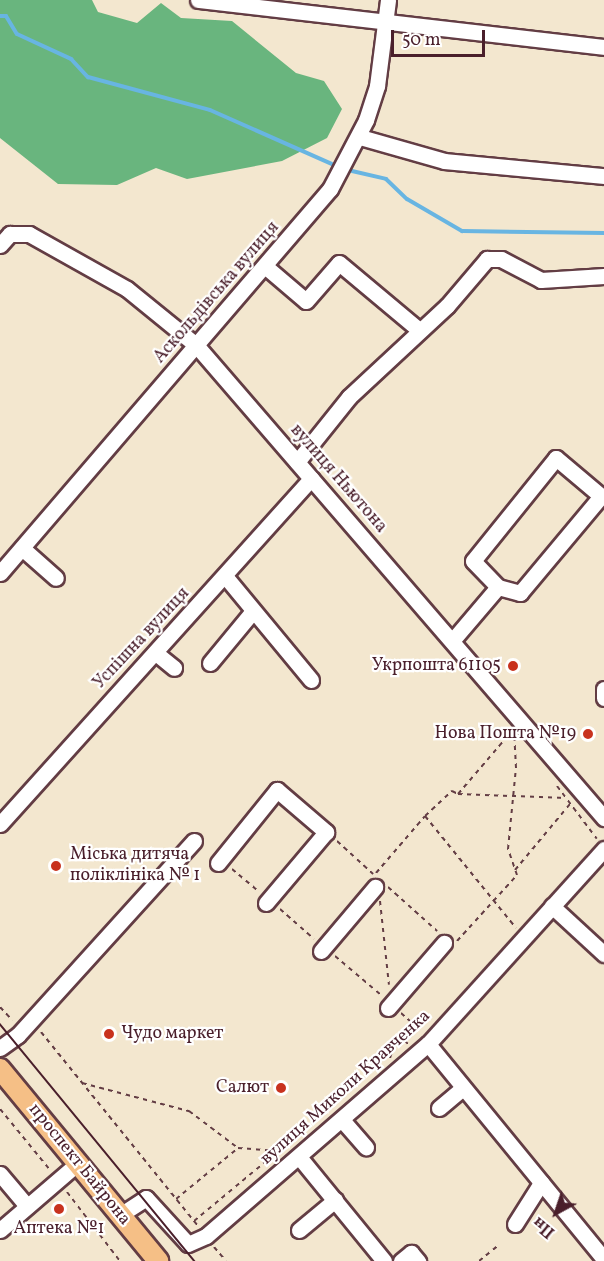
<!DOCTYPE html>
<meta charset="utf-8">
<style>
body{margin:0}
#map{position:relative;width:604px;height:1261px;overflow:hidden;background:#f3e7cf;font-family:Vollkorn,serif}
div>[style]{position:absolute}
.forest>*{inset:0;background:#69b57e}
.stream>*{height:4px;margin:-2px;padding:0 2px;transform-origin:2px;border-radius:2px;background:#68b5e2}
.path>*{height:2px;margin-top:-1px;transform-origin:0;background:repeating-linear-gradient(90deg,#633d44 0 4.5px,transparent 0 9px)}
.roads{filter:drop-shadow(2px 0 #633d44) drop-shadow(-2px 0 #633d44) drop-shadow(0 2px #633d44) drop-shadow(0 -2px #633d44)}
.minor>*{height:15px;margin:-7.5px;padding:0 7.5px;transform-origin:7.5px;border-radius:7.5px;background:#fff}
.major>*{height:20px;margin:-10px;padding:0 10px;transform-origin:10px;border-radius:10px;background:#f5bf86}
.tram>*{height:1.5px;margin:-0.75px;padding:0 0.75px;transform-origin:0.75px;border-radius:0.75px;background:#4a1f2b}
.dots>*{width:16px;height:16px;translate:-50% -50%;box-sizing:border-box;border:3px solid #fff;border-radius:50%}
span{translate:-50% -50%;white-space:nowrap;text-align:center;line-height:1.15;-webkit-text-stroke:4.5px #fff;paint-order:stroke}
.street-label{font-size:18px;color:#4a1f2b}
.poi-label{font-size:18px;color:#4a1f2b}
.right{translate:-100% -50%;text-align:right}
.left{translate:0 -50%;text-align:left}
.north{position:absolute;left:526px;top:1183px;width:60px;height:60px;-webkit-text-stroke:4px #fff;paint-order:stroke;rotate:220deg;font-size:16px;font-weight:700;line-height:24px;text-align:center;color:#4a1f2b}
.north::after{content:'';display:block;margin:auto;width:21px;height:27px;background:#4a1f2b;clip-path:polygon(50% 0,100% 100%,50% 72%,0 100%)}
.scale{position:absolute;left:391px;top:30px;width:94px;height:27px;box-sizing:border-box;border:3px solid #4a1f2b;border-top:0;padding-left:8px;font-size:18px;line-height:21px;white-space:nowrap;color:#4a1f2b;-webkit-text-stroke:4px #fff;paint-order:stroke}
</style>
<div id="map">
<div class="forest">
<i style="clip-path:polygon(0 0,92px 0,98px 12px,137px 23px,161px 3px,181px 18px,232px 21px,296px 73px,324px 81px,342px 109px,327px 138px,282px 161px,187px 179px,156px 168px,117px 185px,58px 184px,0 138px)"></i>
</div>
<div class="stream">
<i style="left:0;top:16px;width:6px"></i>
<i style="left:6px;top:16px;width:21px;rotate:59deg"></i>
<i style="left:17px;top:34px;width:60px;rotate:24.8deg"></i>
<i style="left:71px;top:59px;width:25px;rotate:47deg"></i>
<i style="left:88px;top:77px;width:126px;rotate:15.1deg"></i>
<i style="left:210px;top:110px;width:133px;rotate:23.9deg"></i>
<i style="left:352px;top:171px;width:35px;rotate:13deg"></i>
<i style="left:386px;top:179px;width:29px;rotate:44deg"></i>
<i style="left:407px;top:199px;width:64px;rotate:30.2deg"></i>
<i style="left:462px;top:231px;width:142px;rotate:0.8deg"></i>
</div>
<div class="path">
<i style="left:557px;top:786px;width:66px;rotate:53deg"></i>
<i style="left:458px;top:794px;width:108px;rotate:2.1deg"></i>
<i style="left:425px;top:816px;width:144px;rotate:50.9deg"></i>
<i style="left:337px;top:841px;width:49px;rotate:42.5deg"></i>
<i style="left:232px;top:869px;width:33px;rotate:40deg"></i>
<i style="left:515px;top:870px;width:86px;rotate:-50.2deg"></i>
<i style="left:376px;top:873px;width:75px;rotate:-49.3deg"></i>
<i style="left:425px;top:816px;width:37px;rotate:-43deg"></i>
<i style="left:452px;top:791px;width:7px;rotate:27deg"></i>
<i style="left:458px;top:794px;width:83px;rotate:-49.4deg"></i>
<i style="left:388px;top:887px;width:66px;rotate:41.9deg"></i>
<i style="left:380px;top:901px;width:84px;rotate:83.9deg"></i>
<i style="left:280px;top:909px;width:45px;rotate:41.4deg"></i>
<i style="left:457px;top:941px;width:89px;rotate:-47.7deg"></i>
<i style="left:517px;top:875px;width:28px;rotate:-109deg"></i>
<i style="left:508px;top:849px;width:81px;rotate:-84.4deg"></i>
<i style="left:516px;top:768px;width:33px;rotate:-93deg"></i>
<i style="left:335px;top:956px;width:60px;rotate:40.3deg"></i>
<i style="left:0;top:1007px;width:18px;rotate:47deg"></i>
<i style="left:401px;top:1013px;width:27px;rotate:42deg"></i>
<i style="left:41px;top:1032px;width:250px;rotate:51deg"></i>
<i style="left:390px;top:1058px;width:25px;rotate:-72deg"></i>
<i style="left:398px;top:1034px;width:14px;rotate:45deg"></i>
<i style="left:82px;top:1083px;width:111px;rotate:14.7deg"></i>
<i style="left:189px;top:1111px;width:61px;rotate:37.1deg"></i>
<i style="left:238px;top:1148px;width:41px;rotate:4.2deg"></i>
<i style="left:0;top:1109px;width:80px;rotate:50.6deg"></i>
<i style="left:67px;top:1192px;width:87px;rotate:52.5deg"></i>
<i style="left:176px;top:1199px;width:80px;rotate:-39.4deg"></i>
<i style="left:194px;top:1221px;width:183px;rotate:-39.7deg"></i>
<i style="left:214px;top:1247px;width:18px;rotate:49deg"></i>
<i style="left:479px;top:1261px;width:26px;rotate:-39deg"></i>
</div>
<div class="roads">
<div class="minor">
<i style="left:198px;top:0;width:409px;rotate:6.6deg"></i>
<i style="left:360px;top:137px;width:87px;rotate:15.9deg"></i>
<i style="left:444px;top:161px;width:161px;rotate:5.4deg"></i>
<i style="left:0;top:245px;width:15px;rotate:-48deg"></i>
<i style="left:10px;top:234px;width:19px"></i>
<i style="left:29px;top:234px;width:112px;rotate:29.3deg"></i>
<i style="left:127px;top:289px;width:89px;rotate:39.1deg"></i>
<i style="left:196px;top:345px;width:625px;rotate:49.22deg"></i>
<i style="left:266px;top:267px;width:52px;rotate:40.4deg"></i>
<i style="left:306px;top:301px;width:50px;rotate:-49deg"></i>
<i style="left:339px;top:263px;width:104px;rotate:39.9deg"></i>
<i style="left:297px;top:462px;width:83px;rotate:-51.3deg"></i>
<i style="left:349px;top:397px;width:134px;rotate:-42.9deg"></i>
<i style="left:447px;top:306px;width:62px;rotate:-49.6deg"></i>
<i style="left:487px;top:259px;width:14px"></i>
<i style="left:501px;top:259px;width:45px;rotate:27.7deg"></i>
<i style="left:541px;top:280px;width:63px;rotate:-3.6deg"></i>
<i style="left:22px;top:548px;width:45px;rotate:41.4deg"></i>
<i style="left:0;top:573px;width:506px;rotate:-49.33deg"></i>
<i style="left:330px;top:189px;width:78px;rotate:-62.4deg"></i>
<i style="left:366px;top:120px;width:36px;rotate:-72deg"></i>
<i style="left:377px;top:86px;width:87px;rotate:-82.7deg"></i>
<i style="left:225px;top:576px;width:135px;rotate:50.4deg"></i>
<i style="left:452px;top:641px;width:71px;rotate:-49.6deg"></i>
<i style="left:498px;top:587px;width:23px;rotate:15deg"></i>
<i style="left:520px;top:593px;width:126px;rotate:-50.1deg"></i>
<i style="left:601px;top:496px;width:59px;rotate:-139.8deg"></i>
<i style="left:556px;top:458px;width:132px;rotate:128.9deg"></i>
<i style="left:473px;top:561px;width:36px;rotate:46deg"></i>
<i style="left:157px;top:654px;width:22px;rotate:39deg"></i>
<i style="left:210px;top:663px;width:67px;rotate:-50.4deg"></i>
<i style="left:604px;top:689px;width:9px;rotate:90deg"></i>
<i style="left:0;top:824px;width:465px;rotate:-48deg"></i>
<i style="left:218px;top:863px;width:94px;rotate:-51.1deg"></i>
<i style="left:277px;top:790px;width:65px;rotate:40.6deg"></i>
<i style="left:326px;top:832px;width:93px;rotate:130.2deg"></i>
<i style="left:552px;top:906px;width:71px;rotate:42.7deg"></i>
<i style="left:321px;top:951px;width:84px;rotate:-49.8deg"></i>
<i style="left:388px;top:1008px;width:86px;rotate:-49.3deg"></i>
<i style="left:428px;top:1044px;width:278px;rotate:50.7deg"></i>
<i style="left:0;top:1048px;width:22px;rotate:-36deg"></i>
<i style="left:18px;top:1035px;width:262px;rotate:-47.8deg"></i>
<i style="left:439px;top:1108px;width:31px;rotate:-40deg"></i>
<i style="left:343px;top:1121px;width:35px;rotate:49deg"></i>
<i style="left:300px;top:1158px;width:133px;rotate:50.8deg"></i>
<i style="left:0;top:1174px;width:42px;rotate:49.8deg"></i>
<i style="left:120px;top:1215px;width:31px;rotate:-33deg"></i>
<i style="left:146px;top:1198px;width:62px;rotate:47.6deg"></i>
<i style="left:188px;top:1244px;width:20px;rotate:-24deg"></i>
<i style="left:206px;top:1236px;width:294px;rotate:-40.9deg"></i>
<i style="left:428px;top:1044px;width:263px;rotate:-47.9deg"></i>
<i style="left:515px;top:1224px;width:49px;rotate:-57.6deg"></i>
<i style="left:0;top:1230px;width:103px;rotate:-40.7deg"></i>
<i style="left:299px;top:1230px;width:47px;rotate:-39.8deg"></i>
<i style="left:401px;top:1261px;width:13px;rotate:-39deg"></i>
<i style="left:411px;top:1253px;width:11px;rotate:49deg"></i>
</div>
<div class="major">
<i style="left:0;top:1069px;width:249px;rotate:50.5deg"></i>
</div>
</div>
<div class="tram">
<i style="left:0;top:1024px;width:307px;rotate:50.6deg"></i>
</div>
<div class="dots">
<i style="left:513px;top:666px;background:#c8321e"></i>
<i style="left:588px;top:734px;background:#c8321e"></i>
<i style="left:56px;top:866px;background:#c8321e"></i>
<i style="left:109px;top:1034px;background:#c8321e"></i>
<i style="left:281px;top:1088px;background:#c8321e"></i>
<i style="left:59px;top:1209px;background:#c8321e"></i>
</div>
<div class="street-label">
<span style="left:217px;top:293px;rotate:-49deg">Аскольдівська вулиця</span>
<span style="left:338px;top:479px;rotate:49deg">вулиця Ньютона</span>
<span style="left:142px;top:639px;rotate:-47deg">Успішна вулиця</span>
<span style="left:346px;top:1088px;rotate:-42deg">вулиця Миколи Кравченка</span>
<span style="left:79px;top:1165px;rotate:51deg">проспект Байрона</span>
</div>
<div class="poi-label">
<span class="right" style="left:501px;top:666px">Укрпошта 61105</span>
<span class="right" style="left:576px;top:734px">Нова Пошта №19</span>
<span class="left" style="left:70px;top:866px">Міська дитяча<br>поліклініка № 1</span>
<span class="left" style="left:121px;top:1034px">Чудо маркет</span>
<span class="right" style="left:269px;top:1088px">Салют</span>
<span style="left:59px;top:1229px">Аптека №1</span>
</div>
<div class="north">Пн</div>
<div class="scale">50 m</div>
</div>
